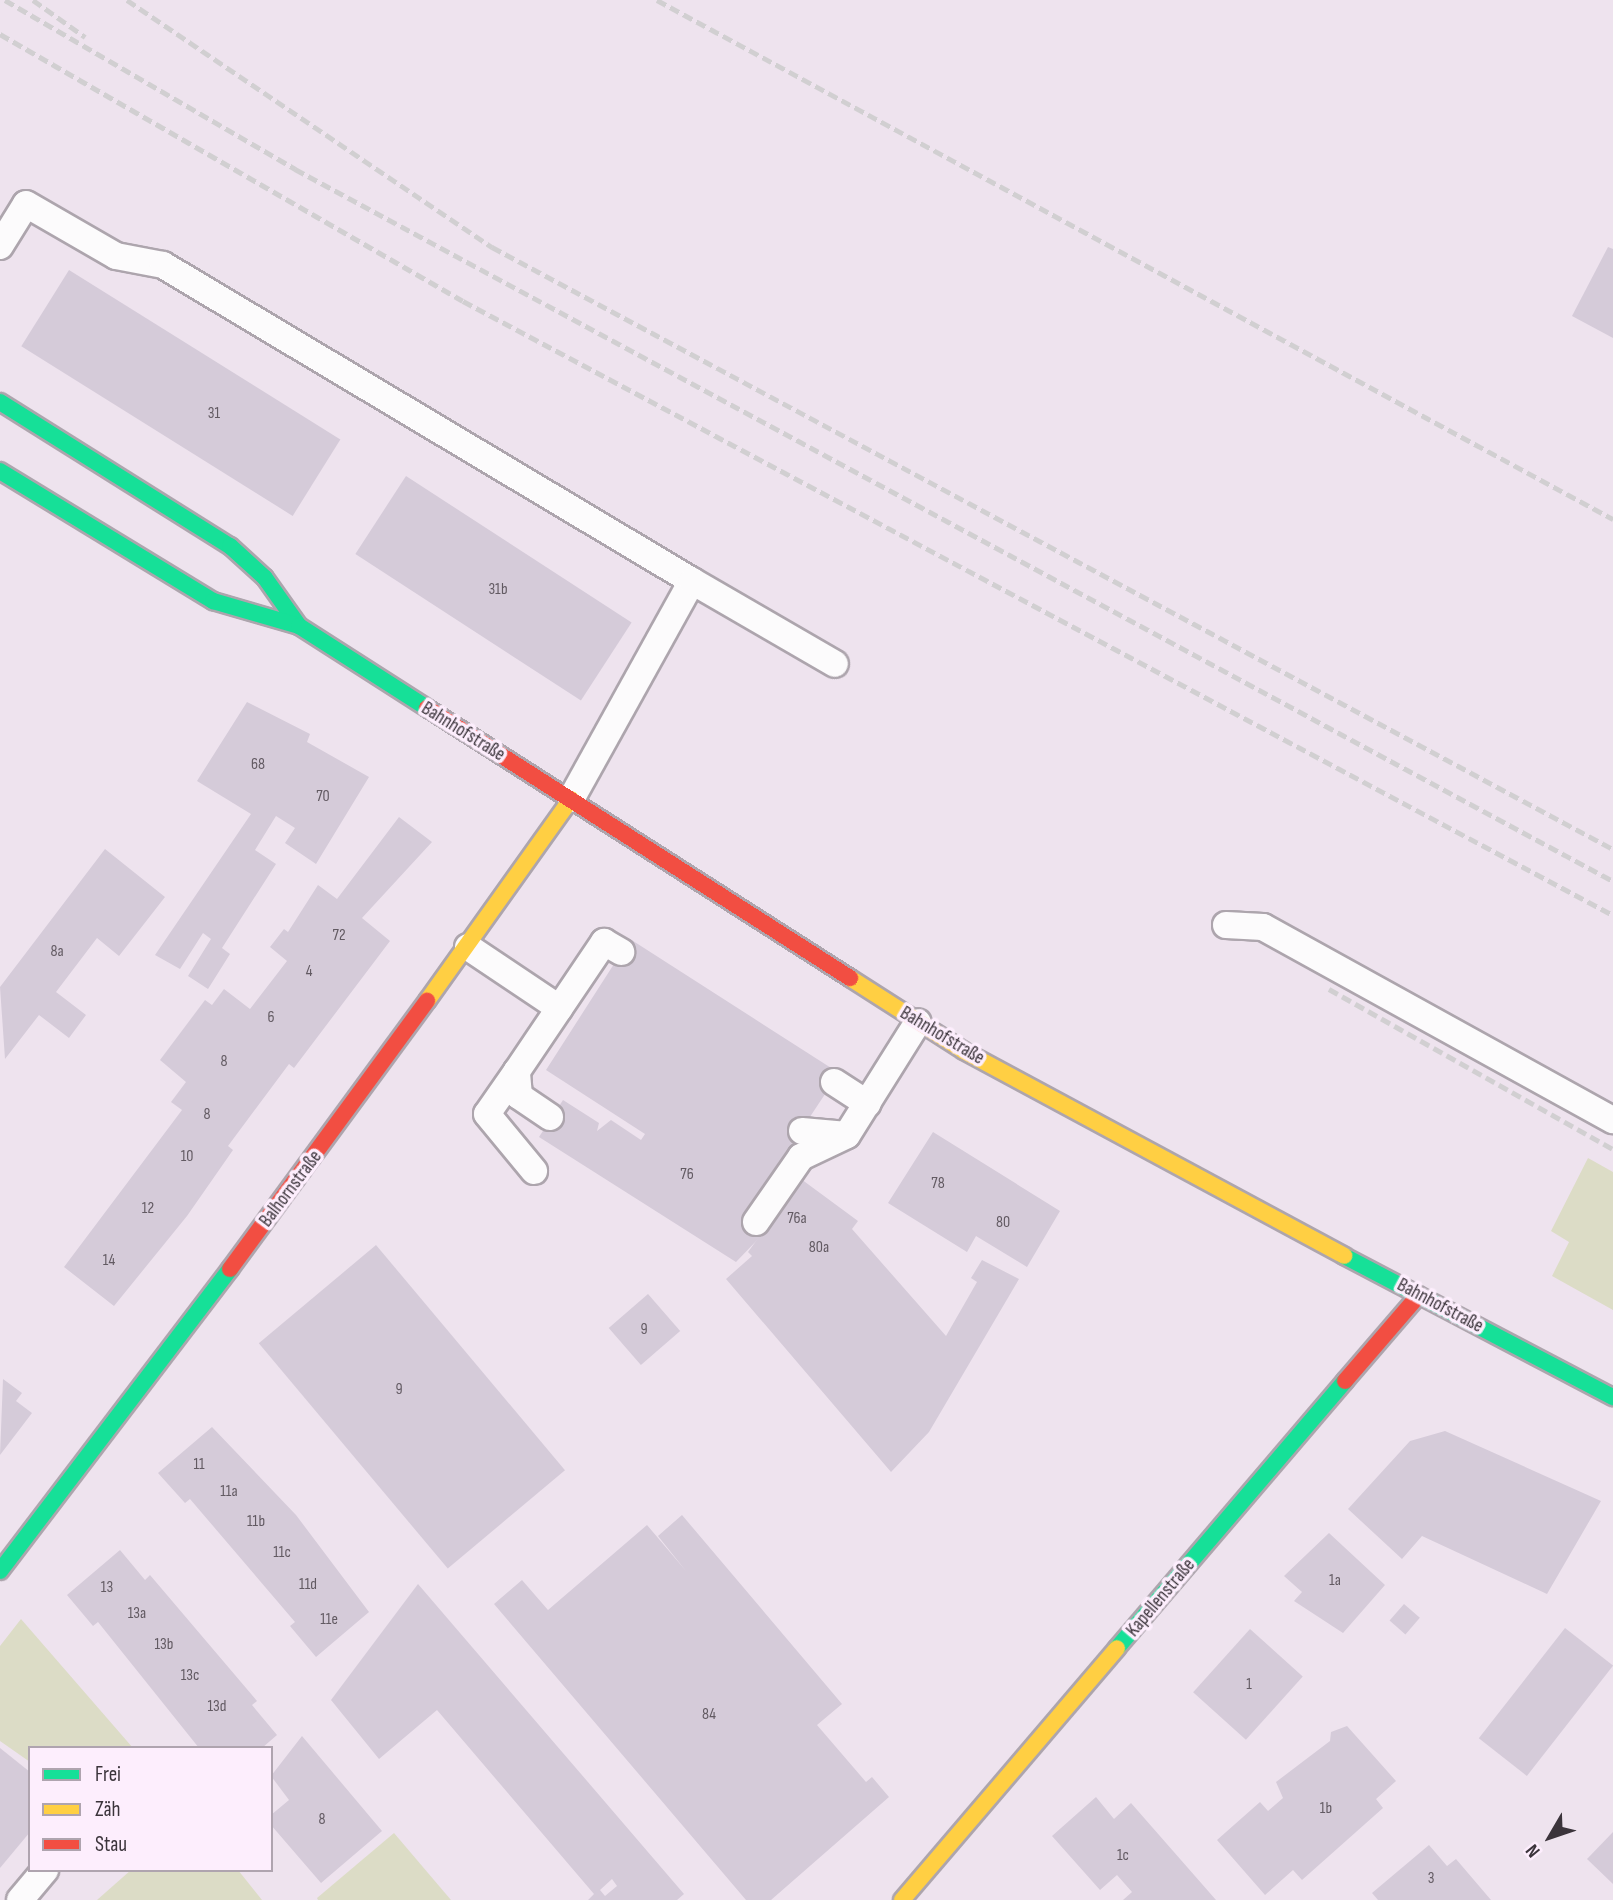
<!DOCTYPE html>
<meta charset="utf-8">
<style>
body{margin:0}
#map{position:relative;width:1613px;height:1900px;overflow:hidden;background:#eee3ee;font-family:"Sofia Sans Condensed",sans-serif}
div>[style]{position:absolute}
.green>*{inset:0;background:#dcdcc6}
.building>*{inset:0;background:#d5cbd9;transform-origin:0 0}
.roads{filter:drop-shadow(2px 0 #ada5ad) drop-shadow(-2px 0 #ada5ad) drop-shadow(0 2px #ada5ad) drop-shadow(0 -2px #ada5ad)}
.lane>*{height:26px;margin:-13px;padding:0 13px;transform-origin:13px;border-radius:13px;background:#fcfbfc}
.fast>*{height:16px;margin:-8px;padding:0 8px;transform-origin:8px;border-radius:8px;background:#16e098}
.slow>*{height:16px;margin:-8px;padding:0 8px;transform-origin:8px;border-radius:8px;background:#ffcf43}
.jam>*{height:16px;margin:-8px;padding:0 8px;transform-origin:8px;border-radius:8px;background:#f24e42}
.rail>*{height:5px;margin-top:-2.5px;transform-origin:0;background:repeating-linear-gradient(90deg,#d1cfd1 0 10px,transparent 0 15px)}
span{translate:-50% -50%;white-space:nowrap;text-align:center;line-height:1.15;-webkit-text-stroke:7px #fdeefd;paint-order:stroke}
.number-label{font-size:16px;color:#625a62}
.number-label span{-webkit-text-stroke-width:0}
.street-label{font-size:19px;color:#3b343b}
.legend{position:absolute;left:28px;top:1746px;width:245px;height:126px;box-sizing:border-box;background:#fdeefd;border:2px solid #afa4af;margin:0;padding:9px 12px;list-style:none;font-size:21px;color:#3b343b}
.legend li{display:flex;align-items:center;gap:14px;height:35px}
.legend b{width:35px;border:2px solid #afa4af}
.north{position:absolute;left:1515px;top:1802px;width:70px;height:70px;-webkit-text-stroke:5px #fdeefd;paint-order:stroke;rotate:231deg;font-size:19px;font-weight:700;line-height:28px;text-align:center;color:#3b343b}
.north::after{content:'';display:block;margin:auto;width:24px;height:32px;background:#3b343b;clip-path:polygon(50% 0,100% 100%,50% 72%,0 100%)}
</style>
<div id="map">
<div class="green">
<i style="clip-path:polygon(1588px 1158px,1613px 1172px,1613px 1310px,1552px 1276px,1569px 1242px,1551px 1231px)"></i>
<i style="clip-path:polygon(21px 1619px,133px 1748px,30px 1748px,30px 1762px,0 1741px,0 1646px)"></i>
<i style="clip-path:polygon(394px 1833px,451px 1900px,318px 1900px,317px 1898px)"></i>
<i style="clip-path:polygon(131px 1870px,238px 1870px,262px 1900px,97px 1900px)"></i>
</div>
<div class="building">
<i style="clip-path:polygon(1608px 247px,1613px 249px,1613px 338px,1572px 316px)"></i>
<i style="left:69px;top:270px;width:320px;height:90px;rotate:32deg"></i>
<i style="left:406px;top:476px;width:269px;height:93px;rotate:33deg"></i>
<i style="clip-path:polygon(247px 702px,310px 734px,307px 742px,369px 777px,316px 864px,285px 843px,295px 828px,276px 816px,255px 850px,276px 864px,222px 948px,230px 954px,208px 989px,188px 976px,211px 939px,203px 933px,180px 969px,155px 955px,251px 814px,197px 781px)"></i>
<i style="clip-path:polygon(399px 817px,432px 842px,362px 918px,390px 941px,294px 1068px,289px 1064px,228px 1146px,233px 1150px,187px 1216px,114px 1306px,64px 1267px,182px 1110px,171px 1102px,186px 1082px,160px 1060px,205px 1000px,212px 1005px,224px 989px,250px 1009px,287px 961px,270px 947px,284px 929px,288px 932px,318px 885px,337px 899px)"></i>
<i style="clip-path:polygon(105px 849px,165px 897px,119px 956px,97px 938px,56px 992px,86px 1015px,69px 1038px,39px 1015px,5px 1059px,0 987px)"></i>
<i style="clip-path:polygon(630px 939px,839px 1073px,749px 1209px,763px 1234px,736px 1262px,539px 1137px,563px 1100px,599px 1123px,597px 1131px,611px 1120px,641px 1140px,645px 1134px,546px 1070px)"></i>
<i style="clip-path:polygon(933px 1132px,1060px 1211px,1027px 1267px,976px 1236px,967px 1252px,888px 1203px)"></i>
<i style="clip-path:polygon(801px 1179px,858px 1221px,852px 1229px,946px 1336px,977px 1282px,971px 1278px,982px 1260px,1019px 1279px,929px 1432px,891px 1472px,726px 1279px,752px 1256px,748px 1252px)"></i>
<i style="left:376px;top:1245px;width:294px;height:153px;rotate:50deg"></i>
<i style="left:648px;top:1294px;width:49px;height:52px;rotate:49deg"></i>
<i style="clip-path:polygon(3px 1379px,22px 1393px,16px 1401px,32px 1413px,0 1455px)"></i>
<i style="clip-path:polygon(212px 1427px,296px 1515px,369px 1612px,316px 1657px,290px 1626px,295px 1622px,190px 1499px,185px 1503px,158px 1473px)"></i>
<i style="clip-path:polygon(1445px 1431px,1601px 1501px,1547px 1594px,1422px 1536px,1402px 1559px,1348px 1509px,1410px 1441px)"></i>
<i style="clip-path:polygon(682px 1515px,842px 1704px,817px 1725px,866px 1782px,872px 1777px,889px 1797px,771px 1900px,746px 1900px,494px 1604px,522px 1580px,548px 1610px,647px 1525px,686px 1571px,658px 1536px)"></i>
<i style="clip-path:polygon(1329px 1533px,1385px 1585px,1343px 1633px,1294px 1601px,1302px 1592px,1284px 1576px)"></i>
<i style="clip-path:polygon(120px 1550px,145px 1580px,150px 1575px,257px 1701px,252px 1705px,277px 1735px,262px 1748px,199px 1748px,98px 1622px,93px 1626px,67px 1595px)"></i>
<i style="clip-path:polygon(evenodd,418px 1584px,684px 1894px,677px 1900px,588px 1900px,594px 1894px,437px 1710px,379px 1759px,331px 1700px,418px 1584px,612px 1879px,617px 1886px,605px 1896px,600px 1890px,612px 1879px)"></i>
<i style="left:1404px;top:1604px;width:21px;height:22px;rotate:41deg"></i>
<i style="left:1565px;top:1628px;width:61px;height:140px;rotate:38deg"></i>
<i style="left:1250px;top:1629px;width:71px;height:85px;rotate:42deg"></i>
<i style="clip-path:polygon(1347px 1726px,1396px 1781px,1376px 1799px,1383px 1808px,1302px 1880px,1293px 1870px,1265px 1895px,1217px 1840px,1260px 1802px,1268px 1811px,1283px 1798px,1276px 1782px,1330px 1741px,1331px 1732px)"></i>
<i style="clip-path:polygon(302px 1736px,382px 1831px,321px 1883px,271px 1825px,271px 1815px,289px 1800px,271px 1776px)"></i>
<i style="clip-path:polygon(0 1748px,30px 1772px,30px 1832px,0 1868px)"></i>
<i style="clip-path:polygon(1096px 1797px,1114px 1819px,1131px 1803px,1216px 1900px,1123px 1900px,1132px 1892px,1117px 1875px,1100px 1890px,1052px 1836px)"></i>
<i style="clip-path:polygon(1613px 1832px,1613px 1884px,1587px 1859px)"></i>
<i style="clip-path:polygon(1429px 1845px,1447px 1866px,1456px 1859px,1491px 1900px,1378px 1900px,1372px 1893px)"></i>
</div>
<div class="roads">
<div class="lane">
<i style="left:0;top:246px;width:49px;rotate:-58.2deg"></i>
<i style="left:26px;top:204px;width:104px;rotate:30deg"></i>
<i style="left:116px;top:256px;width:48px;rotate:10.8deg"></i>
<i style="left:163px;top:265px;width:616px;rotate:30.85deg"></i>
<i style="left:692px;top:581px;width:249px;rotate:119deg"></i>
<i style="left:692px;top:581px;width:165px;rotate:30.1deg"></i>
<i style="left:1226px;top:925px;width:37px;rotate:3deg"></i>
<i style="left:1263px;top:927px;width:400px;rotate:28.9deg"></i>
<i style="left:468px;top:947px;width:110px;rotate:33.8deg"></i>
<i style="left:517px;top:1071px;width:52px;rotate:124.9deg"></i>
<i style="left:487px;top:1114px;width:74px;rotate:50.5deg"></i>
<i style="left:834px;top:1082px;width:40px;rotate:32.9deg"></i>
<i style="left:550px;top:1117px;width:37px;rotate:-146deg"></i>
<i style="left:519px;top:1096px;width:25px;rotate:-95deg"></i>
<i style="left:517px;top:1071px;width:156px;rotate:-56deg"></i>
<i style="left:604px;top:942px;width:20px;rotate:30deg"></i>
<i style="left:802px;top:1131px;width:45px;rotate:5.1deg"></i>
<i style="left:847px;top:1135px;width:133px;rotate:-57.9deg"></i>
<i style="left:756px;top:1222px;width:79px;rotate:-55.3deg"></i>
<i style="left:801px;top:1157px;width:49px;rotate:-25.5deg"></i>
<i style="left:20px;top:1900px;width:39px;rotate:-50deg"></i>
</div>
<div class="fast">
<i style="left:0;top:402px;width:271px;rotate:32.1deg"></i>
<i style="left:230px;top:546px;width:47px;rotate:42.4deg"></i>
<i style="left:265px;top:578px;width:59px;rotate:54.7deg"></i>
<i style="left:0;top:471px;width:250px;rotate:31.4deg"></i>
<i style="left:213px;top:601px;width:90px;rotate:16.2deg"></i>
<i style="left:299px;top:626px;width:152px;rotate:32.6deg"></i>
<i style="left:1344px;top:1256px;width:304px;rotate:27.7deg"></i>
<i style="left:0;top:1571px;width:380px;rotate:-52.7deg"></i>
<i style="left:1117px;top:1648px;width:351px;rotate:-49.5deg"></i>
</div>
<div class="slow">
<i style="left:850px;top:978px;width:135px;rotate:32.6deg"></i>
<i style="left:964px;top:1051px;width:432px;rotate:28.3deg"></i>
<i style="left:427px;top:1001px;width:248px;rotate:-54.5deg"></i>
<i style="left:902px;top:1900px;width:331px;rotate:-49.5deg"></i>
</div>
<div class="jam">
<i style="left:427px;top:708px;width:502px;rotate:32.55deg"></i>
<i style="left:230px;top:1269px;width:333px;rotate:-53.7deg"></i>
<i style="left:1345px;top:1381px;width:113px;rotate:-49.3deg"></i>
</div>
</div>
<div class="rail">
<i style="left:5px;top:0;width:336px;rotate:30.2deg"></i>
<i style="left:295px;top:169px;width:1498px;rotate:28.38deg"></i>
<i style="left:33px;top:0;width:64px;rotate:35.4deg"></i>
<i style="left:127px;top:0;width:441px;rotate:34.1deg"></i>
<i style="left:492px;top:247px;width:1272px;rotate:28.24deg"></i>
<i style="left:657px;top:0;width:1088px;rotate:28.5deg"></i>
<i style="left:0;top:34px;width:534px;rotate:29.97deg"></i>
<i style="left:463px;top:301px;width:1304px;rotate:28.1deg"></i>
<i style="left:1329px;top:989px;width:326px;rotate:29.4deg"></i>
</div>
<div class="number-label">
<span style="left:214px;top:414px">31</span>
<span style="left:498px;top:590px">31b</span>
<span style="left:258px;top:765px">68</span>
<span style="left:323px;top:797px">70</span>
<span style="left:339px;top:936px">72</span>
<span style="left:57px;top:952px">8a</span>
<span style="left:309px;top:972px">4</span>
<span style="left:271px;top:1018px">6</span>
<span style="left:224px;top:1062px">8</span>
<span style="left:207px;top:1115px">8</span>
<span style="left:187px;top:1157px">10</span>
<span style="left:687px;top:1175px">76</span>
<span style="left:938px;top:1184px">78</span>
<span style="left:148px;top:1209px">12</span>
<span style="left:797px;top:1219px">76a</span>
<span style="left:1003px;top:1223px">80</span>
<span style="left:819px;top:1248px">80a</span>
<span style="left:109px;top:1261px">14</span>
<span style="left:644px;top:1330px">9</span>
<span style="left:399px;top:1390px">9</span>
<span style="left:199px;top:1465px">11</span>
<span style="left:229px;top:1492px">11a</span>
<span style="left:256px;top:1522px">11b</span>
<span style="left:282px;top:1553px">11c</span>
<span style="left:1335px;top:1581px">1a</span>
<span style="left:308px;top:1585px">11d</span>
<span style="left:107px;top:1588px">13</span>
<span style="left:137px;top:1614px">13a</span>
<span style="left:329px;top:1620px">11e</span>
<span style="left:164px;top:1645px">13b</span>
<span style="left:190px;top:1676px">13c</span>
<span style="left:1249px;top:1685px">1</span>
<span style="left:217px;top:1707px">13d</span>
<span style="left:709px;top:1715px">84</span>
<span style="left:1326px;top:1809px">1b</span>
<span style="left:322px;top:1820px">8</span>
<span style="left:1123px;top:1856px">1c</span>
<span style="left:1431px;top:1879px">3</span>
</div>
<div class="street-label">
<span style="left:463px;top:732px;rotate:32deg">Bahnhofstraße</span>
<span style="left:942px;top:1036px;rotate:31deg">Bahnhofstraße</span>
<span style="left:291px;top:1189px;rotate:-53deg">Balhornstraße</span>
<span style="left:1440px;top:1306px;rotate:28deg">Bahnhofstraße</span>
<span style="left:1161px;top:1598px;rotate:-50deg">Kapellenstraße</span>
</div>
<ul class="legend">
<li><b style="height:9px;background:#16e098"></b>Frei</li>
<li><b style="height:9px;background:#ffcf43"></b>Zäh</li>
<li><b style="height:9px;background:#f24e42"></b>Stau</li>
</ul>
<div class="north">N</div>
</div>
